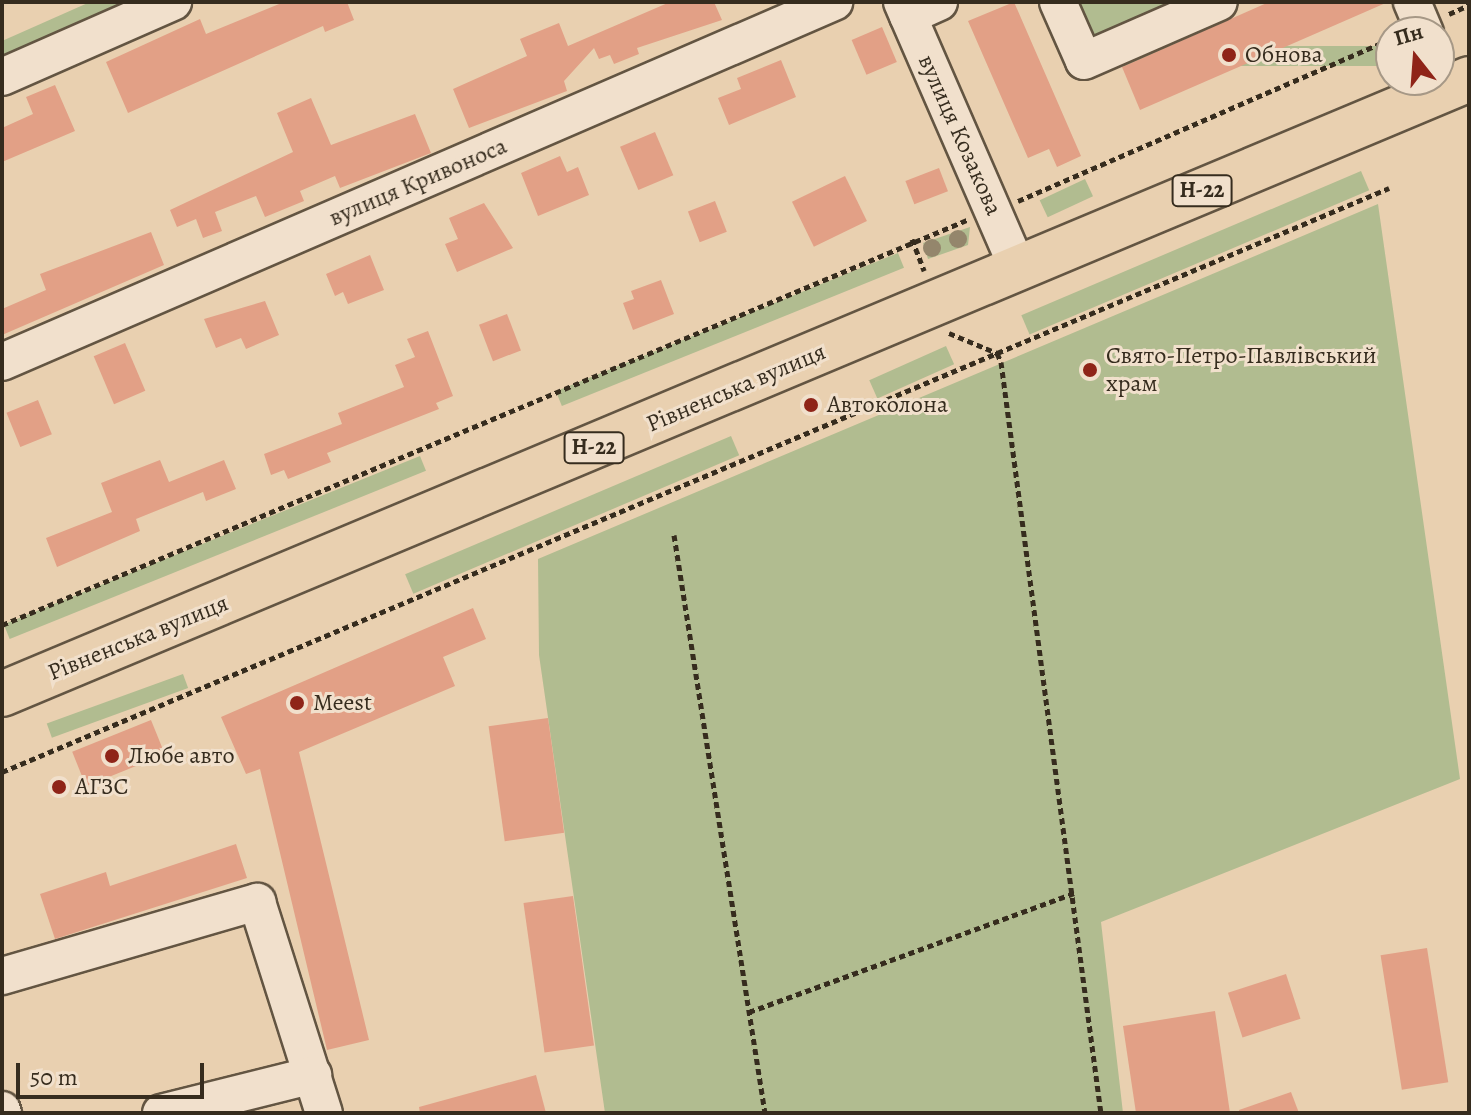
<!DOCTYPE html>
<meta charset="utf-8">
<style>
body{margin:0}
#map{position:relative;width:1471px;height:1115px;overflow:hidden;background:#e9d0b0;font-family:Alegreya,serif}
div>[style]{position:absolute}
.green>*{inset:0;background:#b1bc90;transform-origin:0 0}
.building>*{inset:0;background:#e2a086;transform-origin:0 0}
.path>*{height:5px;margin-top:-2.5px;transform-origin:0;background:repeating-linear-gradient(90deg,#362c1e 0 6px,transparent 0 10px)}
.roads{filter:drop-shadow(2px 0 #635542) drop-shadow(-2px 0 #635542) drop-shadow(0 2px #635542) drop-shadow(0 -2px #635542)}
.minor>*{height:36px;margin:-18px;padding:0 18px;transform-origin:18px;border-radius:18px;background:#f1e0cc}
.major>*{height:44px;margin:-22px;padding:0 22px;transform-origin:22px;border-radius:22px;background:#e9d0b0}
.trees>*{width:18px;height:18px;margin:-9px;border-radius:50%;background:#94866c}
.dots>*{width:22px;height:22px;translate:-50% -50%;box-sizing:border-box;border:4px solid #f1e0cc;border-radius:50%}
span{translate:-50% -50%;white-space:nowrap;text-align:center;line-height:1.15;-webkit-text-stroke:6px #f1e0cc;paint-order:stroke}
.shield-label span{padding:2px 6px;background:#f1e0cc;border:2px solid;border-radius:6px;-webkit-text-stroke-width:0}
.shield-label{font-size:22px;color:#362c1e;font-weight:700}
.poi-label{font-size:24px;color:#362c1e}
.left{translate:0 -50%;text-align:left}
.street-label{font-size:24px;color:#362c1e}
.frame{position:absolute;inset:0;border:4px solid #362c1e;pointer-events:none}
.north{position:absolute;left:1375px;top:16px;width:80px;height:80px;box-sizing:border-box;background:#f1e0cc;border:2px solid #a69886;border-radius:50%;rotate:343deg;font-size:22px;font-weight:700;line-height:32px;text-align:center;color:#362c1e}
.north::after{content:'';display:block;margin:auto;width:28px;height:36px;background:#8f2418;clip-path:polygon(50% 0,100% 100%,50% 72%,0 100%)}
.scale{position:absolute;left:16px;top:1063px;width:188px;height:36px;box-sizing:border-box;border:4px solid #362c1e;border-top:0;padding-left:10px;font-size:24px;line-height:28px;white-space:nowrap;color:#362c1e;-webkit-text-stroke:6px #f1e0cc;paint-order:stroke}
</style>
<div id="map">
<div class="green">
<i style="clip-path:polygon(90px 2px,151px 2px,2px 67px,2px 41px)"></i>
<i style="clip-path:polygon(1069px 2px,1194px 2px,1089px 47px)"></i>
<i style="left:1391px;top:46px;width:20px;height:299px;rotate:90deg"></i>
<i style="left:1361px;top:171px;width:21px;height:369px;rotate:67deg"></i>
<i style="left:1085px;top:179px;width:19px;height:50px;rotate:65deg"></i>
<i style="clip-path:polygon(1378px 204px,1460px 779px,1101px 922px,1123px 1113px,605px 1113px,539px 655px,538px 559px)"></i>
<i style="clip-path:polygon(970px 227px,968px 245px,928px 259px,923px 243px)"></i>
<i style="left:898px;top:253px;width:16px;height:369px;rotate:68deg"></i>
<i style="left:946px;top:346px;width:20px;height:84px;rotate:66deg"></i>
<i style="left:731px;top:436px;width:21px;height:354px;rotate:67deg"></i>
<i style="left:420px;top:456px;width:16px;height:449px;rotate:68deg"></i>
<i style="left:183px;top:674px;width:15px;height:145px;rotate:70deg"></i>
</div>
<div class="building">
<i style="clip-path:polygon(284px 2px,347px 2px,354px 20px,325px 32px,323px 26px,128px 113px,106px 62px,200px 19px,206px 34px)"></i>
<i style="clip-path:polygon(670px 2px,714px 2px,722px 20px,637px 48px,639px 54px,614px 64px,610px 55px,599px 59px,594px 48px,564px 81px,567px 91px,469px 128px,453px 89px,527px 56px,520px 39px,559px 23px,568px 46px)"></i>
<i style="clip-path:polygon(1014px 2px,1081px 156px,1057px 167px,1049px 149px,1028px 158px,968px 21px)"></i>
<i style="clip-path:polygon(1269px 2px,1388px 2px,1140px 110px,1122px 67px)"></i>
<i style="left:882px;top:27px;width:38px;height:33px;rotate:67deg"></i>
<i style="clip-path:polygon(781px 60px,796px 97px,729px 125px,718px 98px,741px 89px,737px 78px)"></i>
<i style="clip-path:polygon(55px 85px,75px 131px,2px 162px,2px 128px,33px 114px,26px 97px)"></i>
<i style="clip-path:polygon(311px 98px,331px 145px,415px 114px,431px 153px,340px 188px,335px 176px,300px 191px,304px 201px,265px 217px,256px 196px,215px 212px,222px 231px,203px 238px,196px 219px,177px 227px,170px 210px,293px 152px,277px 113px)"></i>
<i style="left:655px;top:132px;width:47px;height:38px;rotate:67deg"></i>
<i style="clip-path:polygon(560px 156px,567px 172px,578px 167px,589px 195px,538px 216px,521px 173px)"></i>
<i style="left:939px;top:168px;width:25px;height:36px;rotate:69deg"></i>
<i style="left:845px;top:176px;width:50px;height:59px;rotate:64deg"></i>
<i style="left:715px;top:201px;width:33px;height:29px;rotate:69deg"></i>
<i style="clip-path:polygon(484px 203px,513px 248px,457px 272px,445px 244px,458px 239px,449px 218px)"></i>
<i style="clip-path:polygon(151px 232px,164px 265px,2px 335px,2px 309px,46px 290px,40px 274px)"></i>
<i style="clip-path:polygon(370px 255px,384px 290px,348px 304px,343px 292px,335px 296px,326px 274px)"></i>
<i style="clip-path:polygon(661px 280px,674px 314px,633px 330px,623px 303px,634px 299px,631px 291px)"></i>
<i style="clip-path:polygon(265px 301px,279px 335px,246px 349px,241px 338px,216px 348px,204px 319px)"></i>
<i style="left:507px;top:314px;width:39px;height:30px;rotate:69deg"></i>
<i style="clip-path:polygon(428px 331px,453px 396px,436px 403px,439px 409px,327px 453px,331px 462px,288px 479px,284px 470px,271px 475px,264px 454px,342px 424px,338px 413px,404px 387px,395px 365px,415px 357px,407px 339px)"></i>
<i style="left:125px;top:343px;width:52px;height:34px;rotate:67deg"></i>
<i style="left:38px;top:400px;width:37px;height:34px;rotate:68deg"></i>
<i style="clip-path:polygon(160px 460px,169px 482px,224px 460px,236px 489px,206px 501px,203px 492px,136px 519px,140px 531px,57px 567px,46px 538px,112px 512px,101px 483px)"></i>
<i style="clip-path:polygon(473px 608px,486px 639px,443px 657px,455px 686px,299px 752px,369px 1040px,327px 1050px,260px 769px,246px 774px,221px 717px)"></i>
<i style="left:548px;top:718px;width:116px;height:60px;rotate:82deg"></i>
<i style="left:151px;top:720px;width:37px;height:85px;rotate:68deg"></i>
<i style="clip-path:polygon(236px 844px,247px 878px,55px 939px,40px 894px,106px 872px,110px 886px)"></i>
<i style="left:573px;top:896px;width:151px;height:50px;rotate:82deg"></i>
<i style="left:1427px;top:948px;width:136px;height:47px;rotate:81deg"></i>
<i style="left:1286px;top:974px;width:47px;height:61px;rotate:72deg"></i>
<i style="clip-path:polygon(1215px 1011px,1230px 1113px,1136px 1113px,1123px 1026px)"></i>
<i style="clip-path:polygon(536px 1075px,546px 1113px,420px 1113px,419px 1107px)"></i>
<i style="clip-path:polygon(1291px 1092px,1299px 1113px,1239px 1113px,1239px 1110px)"></i>
</div>
<div class="path">
<i style="left:1449px;top:14px;width:22px;rotate:-24deg"></i>
<i style="left:1018px;top:201px;width:407px;rotate:-23.5deg"></i>
<i style="left:912px;top:239px;width:34px;rotate:69deg"></i>
<i style="left:949px;top:333px;width:52px;rotate:22.6deg"></i>
<i style="left:997px;top:353px;width:10px;rotate:66deg"></i>
<i style="left:1001px;top:362px;width:758px;rotate:82.42deg"></i>
<i style="left:674px;top:535px;width:585px;rotate:81.05deg"></i>
<i style="left:2px;top:625px;width:1047px;rotate:-22.77deg"></i>
<i style="left:2px;top:772px;width:1505px;rotate:-22.83deg"></i>
<i style="left:749px;top:1012px;width:346px;rotate:-20.1deg"></i>
</div>
<div class="roads">
<div class="minor">
<i style="left:902px;top:2px;width:291px;rotate:66.5deg"></i>
<i style="left:1058px;top:2px;width:64px;rotate:66.2deg"></i>
<i style="left:1084px;top:61px;width:147px;rotate:-23.6deg"></i>
<i style="left:1412px;top:2px;width:33px;rotate:67deg"></i>
<i style="left:908px;top:16px;width:34px;rotate:-24deg"></i>
<i style="left:2px;top:77px;width:187px;rotate:-23.7deg"></i>
<i style="left:2px;top:362px;width:907px;rotate:-23.4deg"></i>
<i style="left:2px;top:976px;width:266px;rotate:-16.2deg"></i>
<i style="left:257px;top:902px;width:221px;rotate:72.4deg"></i>
<i style="left:2px;top:1110px;width:3px;rotate:72deg"></i>
<i style="left:161px;top:1113px;width:157px;rotate:-14deg"></i>
</div>
<div class="major">
<i style="left:2px;top:694px;width:1591px;rotate:-22.74deg"></i>
</div>
</div>
<div class="trees">
<i style="left:958px;top:239px"></i>
<i style="left:932px;top:248px"></i>
</div>
<div class="dots">
<i style="left:1229px;top:55px;background:#8f2418"></i>
<i style="left:1090px;top:370px;background:#8f2418"></i>
<i style="left:811px;top:405px;background:#8f2418"></i>
<i style="left:297px;top:703px;background:#8f2418"></i>
<i style="left:112px;top:756px;background:#8f2418"></i>
<i style="left:59px;top:787px;background:#8f2418"></i>
</div>
<div class="shield-label">
<span style="left:1202px;top:191px">Н-22</span>
<span style="left:594px;top:448px">Н-22</span>
</div>
<div class="poi-label">
<span class="left" style="left:1245px;top:55px">Обнова</span>
<span class="left" style="left:1106px;top:370px">Свято-Петро-Павлівський<br>храм</span>
<span class="left" style="left:827px;top:405px">Автоколона</span>
<span class="left" style="left:313px;top:703px">Meest</span>
<span class="left" style="left:128px;top:756px">Любе авто</span>
<span class="left" style="left:75px;top:787px">АГЗС</span>
</div>
<div class="street-label">
<span style="left:960px;top:135px;rotate:66deg">вулиця Козакова</span>
<span style="left:418px;top:182px;rotate:-23deg">вулиця Кривоноса</span>
<span style="left:736px;top:388px;rotate:-23deg">Рівненська вулиця</span>
<span style="left:138px;top:638px;rotate:-22deg">Рівненська вулиця</span>
</div>
<div class="frame"></div>
<div class="north">Пн</div>
<div class="scale">50 m</div>
</div>
